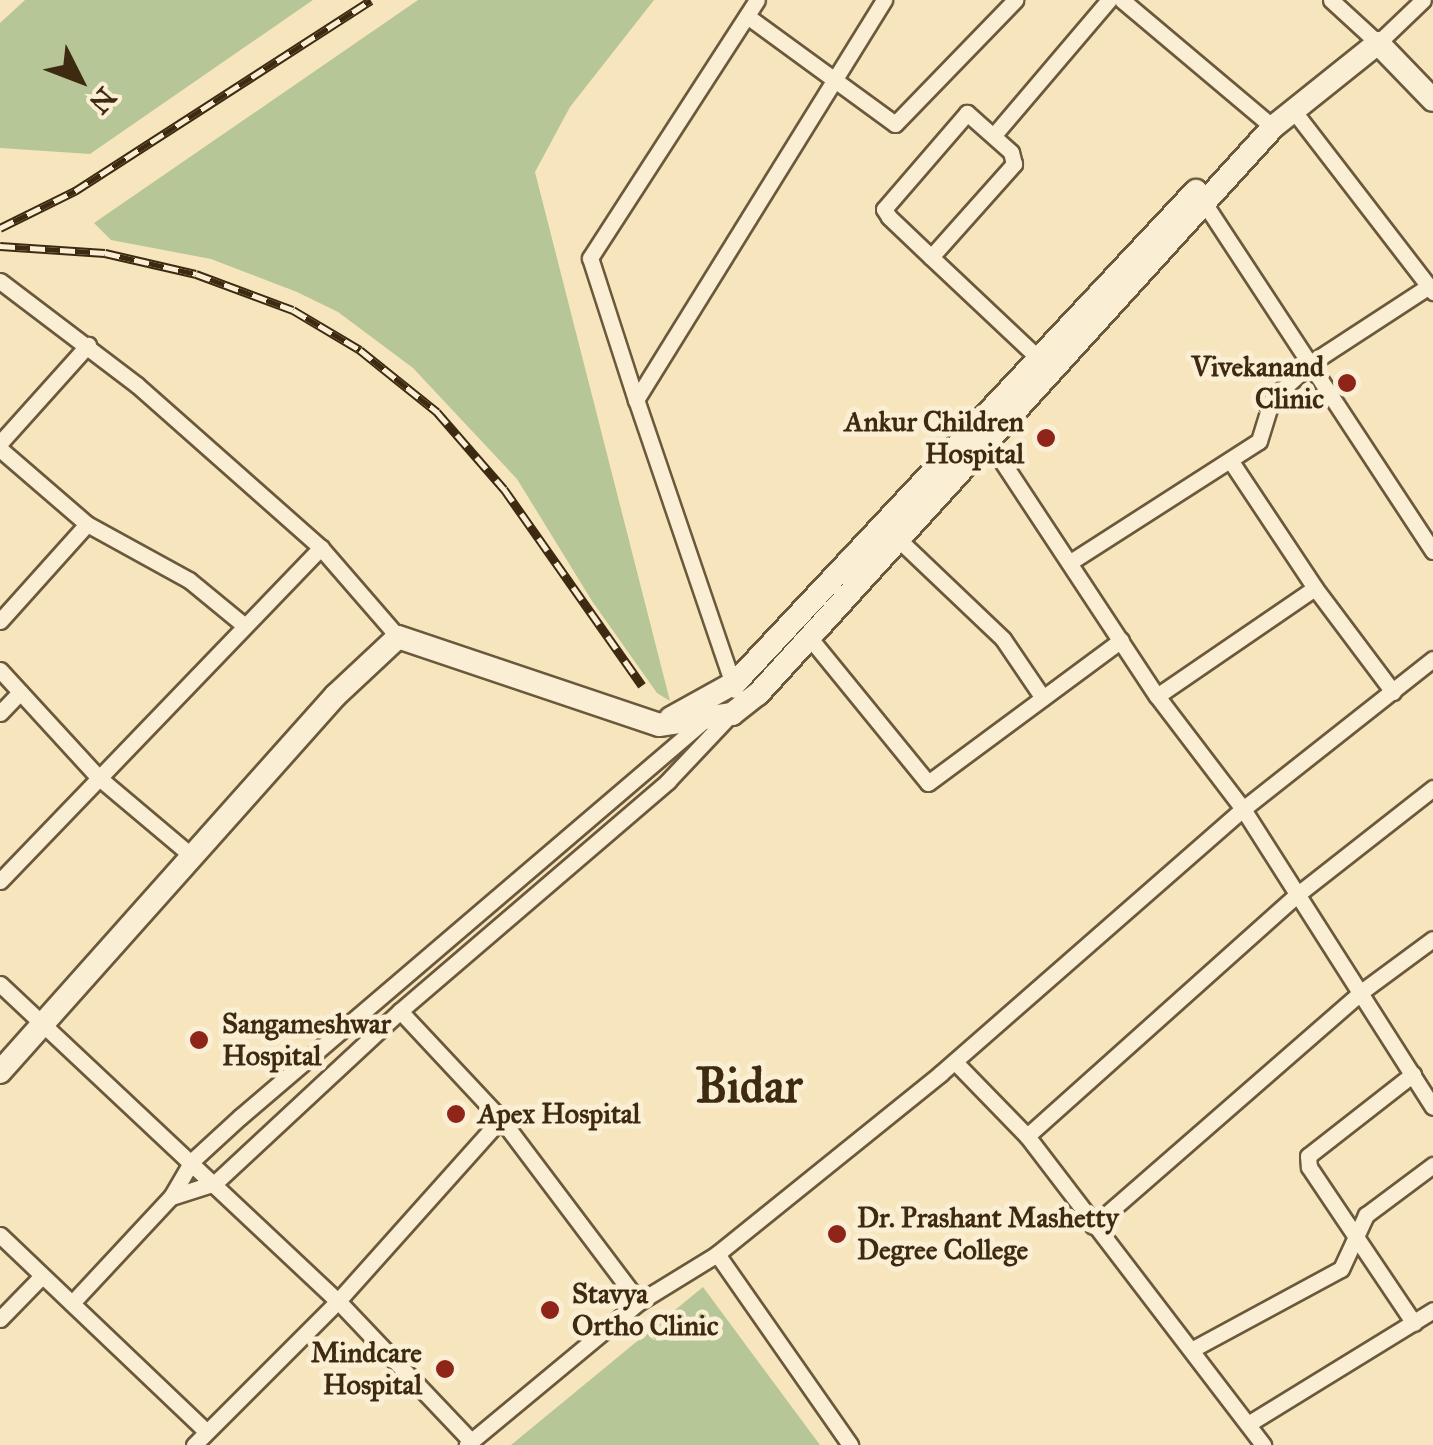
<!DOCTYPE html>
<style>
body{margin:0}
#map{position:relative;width:1433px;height:1445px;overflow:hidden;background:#f7e6bd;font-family:"IM FELL Great Primer",serif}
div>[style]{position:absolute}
.green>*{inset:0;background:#b7c696}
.roads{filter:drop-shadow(2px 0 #6c593c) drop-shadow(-2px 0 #6c593c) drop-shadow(0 2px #6c593c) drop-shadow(0 -2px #6c593c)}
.minor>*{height:15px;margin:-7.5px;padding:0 7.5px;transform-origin:7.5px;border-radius:7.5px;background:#faefd4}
.secondary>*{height:22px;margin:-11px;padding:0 11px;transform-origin:11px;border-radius:11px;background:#faefd4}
.rail>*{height:9px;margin-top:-4.5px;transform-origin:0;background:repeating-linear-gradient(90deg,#faefd4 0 15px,#3e2a11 0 30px);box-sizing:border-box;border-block:2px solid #3e2a11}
.dots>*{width:28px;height:28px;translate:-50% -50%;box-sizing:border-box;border:5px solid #faefd4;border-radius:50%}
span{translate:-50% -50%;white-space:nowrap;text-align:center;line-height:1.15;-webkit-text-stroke:10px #faefd4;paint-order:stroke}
.poi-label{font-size:28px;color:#3e2a11;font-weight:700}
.right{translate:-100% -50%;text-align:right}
.left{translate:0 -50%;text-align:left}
.town-label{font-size:48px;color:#3e2a11;font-weight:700}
.north{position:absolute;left:30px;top:30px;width:100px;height:100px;-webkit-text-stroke:8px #faefd4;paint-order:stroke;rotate:132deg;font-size:28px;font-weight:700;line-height:40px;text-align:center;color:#3e2a11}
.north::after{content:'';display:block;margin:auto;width:35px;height:45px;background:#3e2a11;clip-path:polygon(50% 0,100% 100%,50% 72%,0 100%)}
</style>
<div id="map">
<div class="green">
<i style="clip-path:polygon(25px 0,313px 0,90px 154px,0 148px,0 23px)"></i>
<i style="clip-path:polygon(418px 0,654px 0,570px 107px,535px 172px,670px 701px,657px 693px,592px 601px,517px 479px,413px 368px,338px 312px,297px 292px,211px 259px,111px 240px,94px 223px)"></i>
<i style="clip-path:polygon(703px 1287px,820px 1445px,511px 1445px)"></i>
</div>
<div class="roads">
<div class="minor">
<i style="left:1122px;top:0;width:197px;rotate:40.1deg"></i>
<i style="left:1331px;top:0;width:64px;rotate:42.5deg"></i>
<i style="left:1378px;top:43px;width:62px;rotate:-43.7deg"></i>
<i style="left:747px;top:16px;width:183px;rotate:36.1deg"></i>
<i style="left:895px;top:124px;width:173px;rotate:-45.9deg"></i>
<i style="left:1293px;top:110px;width:230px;rotate:52.4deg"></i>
<i style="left:994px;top:135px;width:177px;rotate:-49.6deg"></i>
<i style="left:1199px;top:195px;width:426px;rotate:56.7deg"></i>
<i style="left:931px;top:257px;width:125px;rotate:-48.3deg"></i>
<i style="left:1014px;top:164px;width:12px;rotate:-104deg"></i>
<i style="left:1011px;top:152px;width:59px;rotate:-138.4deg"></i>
<i style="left:967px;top:113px;width:127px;rotate:130.8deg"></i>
<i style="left:884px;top:209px;width:9px;rotate:58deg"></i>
<i style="left:889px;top:217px;width:58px;rotate:43.6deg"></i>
<i style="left:931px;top:257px;width:146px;rotate:43.3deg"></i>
<i style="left:0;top:281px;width:172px;rotate:37.2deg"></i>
<i style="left:137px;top:385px;width:246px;rotate:41.5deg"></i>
<i style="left:321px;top:548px;width:118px;rotate:49.1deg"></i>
<i style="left:636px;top:400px;width:149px;rotate:-107.9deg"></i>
<i style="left:590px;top:258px;width:307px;rotate:-57.1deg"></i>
<i style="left:986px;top:437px;width:310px;rotate:56.6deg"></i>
<i style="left:1157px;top:696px;width:142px;rotate:52.7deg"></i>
<i style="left:1243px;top:809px;width:353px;rotate:57.5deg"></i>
<i style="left:0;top:443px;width:132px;rotate:-48.1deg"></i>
<i style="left:0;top:449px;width:115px;rotate:40.8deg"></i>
<i style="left:87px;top:524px;width:116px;rotate:28.8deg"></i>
<i style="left:189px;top:580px;width:72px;rotate:39.4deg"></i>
<i style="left:1230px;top:460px;width:154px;rotate:56.4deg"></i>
<i style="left:897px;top:538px;width:146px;rotate:43.6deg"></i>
<i style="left:1003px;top:639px;width:71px;rotate:55.9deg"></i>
<i style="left:1072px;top:561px;width:222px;rotate:-32.7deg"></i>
<i style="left:1259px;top:441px;width:44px;rotate:-72.8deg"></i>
<i style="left:1272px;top:399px;width:53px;rotate:-42.7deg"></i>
<i style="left:1311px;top:363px;width:141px;rotate:-33.1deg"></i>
<i style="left:0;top:621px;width:130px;rotate:-48.1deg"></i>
<i style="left:809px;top:637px;width:188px;rotate:50.8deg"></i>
<i style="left:928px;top:783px;width:240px;rotate:-36.5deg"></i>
<i style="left:0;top:670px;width:145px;rotate:47.5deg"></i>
<i style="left:98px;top:777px;width:124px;rotate:40.1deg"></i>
<i style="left:735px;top:690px;width:306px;rotate:-108.8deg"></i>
<i style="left:636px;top:400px;width:471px;rotate:-58.2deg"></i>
<i style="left:1157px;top:696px;width:191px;rotate:-34.4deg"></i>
<i style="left:1315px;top:588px;width:130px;rotate:53.1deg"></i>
<i style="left:0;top:713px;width:29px;rotate:-46deg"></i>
<i style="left:0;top:881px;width:463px;rotate:-46.1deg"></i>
<i style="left:0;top:984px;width:463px;rotate:43.2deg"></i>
<i style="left:338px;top:1301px;width:192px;rotate:46.5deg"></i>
<i style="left:400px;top:1011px;width:148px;rotate:46.9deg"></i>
<i style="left:501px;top:1119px;width:229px;rotate:53deg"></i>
<i style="left:639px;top:1302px;width:224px;rotate:140.3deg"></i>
<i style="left:955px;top:1062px;width:103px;rotate:45.8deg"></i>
<i style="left:1027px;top:1136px;width:389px;rotate:52.6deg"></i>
<i style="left:1413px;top:1074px;width:133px;rotate:142deg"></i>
<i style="left:1308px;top:1156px;width:11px;rotate:85deg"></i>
<i style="left:1309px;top:1167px;width:188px;rotate:56.1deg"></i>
<i style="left:1027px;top:1136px;width:363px;rotate:-41.8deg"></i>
<i style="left:1298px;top:894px;width:172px;rotate:-38.1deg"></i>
<i style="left:171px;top:1197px;width:46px;rotate:-17.7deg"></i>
<i style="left:215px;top:1183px;width:253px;rotate:-42.9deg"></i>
<i style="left:400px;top:1011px;width:353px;rotate:-40.6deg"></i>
<i style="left:668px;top:781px;width:93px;rotate:-46.7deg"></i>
<i style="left:1093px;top:1226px;width:356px;rotate:-41.1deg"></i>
<i style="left:1361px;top:992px;width:89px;rotate:-36.4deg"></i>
<i style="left:0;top:1235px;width:284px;rotate:43.6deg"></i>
<i style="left:717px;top:1254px;width:233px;rotate:55.1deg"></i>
<i style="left:639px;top:1302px;width:92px;rotate:-31.6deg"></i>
<i style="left:717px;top:1254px;width:287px;rotate:-38.9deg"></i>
<i style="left:940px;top:1074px;width:403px;rotate:-41.2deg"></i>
<i style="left:1243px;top:809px;width:242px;rotate:-38.3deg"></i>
<i style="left:72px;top:1303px;width:145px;rotate:-47deg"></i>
<i style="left:171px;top:1197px;width:42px;rotate:-59.7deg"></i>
<i style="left:192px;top:1161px;width:65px;rotate:-42.5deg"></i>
<i style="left:240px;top:1117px;width:614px;rotate:-40.51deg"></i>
<i style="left:0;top:1319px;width:60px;rotate:-45.7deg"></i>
<i style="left:1191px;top:1350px;width:170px;rotate:-28.4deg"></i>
<i style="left:1341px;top:1269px;width:60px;rotate:-65.2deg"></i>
<i style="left:1366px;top:1215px;width:84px;rotate:-36.7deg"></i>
<i style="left:1248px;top:1424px;width:217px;rotate:-31.6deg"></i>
<i style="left:194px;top:1445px;width:204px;rotate:-45deg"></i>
<i style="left:338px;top:1301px;width:244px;rotate:-48.2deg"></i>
</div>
<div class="secondary">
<i style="left:671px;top:718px;width:74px;rotate:-29deg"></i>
<i style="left:736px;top:682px;width:673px;rotate:-46.87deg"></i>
<i style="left:0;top:1072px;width:504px;rotate:-48.3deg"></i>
<i style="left:335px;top:696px;width:86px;rotate:-43.1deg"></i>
<i style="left:398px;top:637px;width:275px;rotate:18.6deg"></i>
<i style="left:659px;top:725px;width:74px;rotate:-8.6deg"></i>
<i style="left:732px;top:714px;width:33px;rotate:-38deg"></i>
<i style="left:758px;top:694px;width:766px;rotate:-47.75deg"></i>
<i style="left:1273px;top:127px;width:134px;rotate:-38.7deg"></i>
<i style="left:1378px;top:43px;width:79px;rotate:46deg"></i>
</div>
</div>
<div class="rail">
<i style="left:0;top:228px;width:84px;rotate:-26.3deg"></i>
<i style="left:75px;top:191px;width:352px;rotate:-32.8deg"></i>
<i style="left:0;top:246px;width:105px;rotate:3.8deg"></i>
<i style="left:105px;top:253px;width:93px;rotate:13deg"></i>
<i style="left:196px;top:274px;width:103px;rotate:20.4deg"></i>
<i style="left:293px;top:310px;width:78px;rotate:30.8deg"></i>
<i style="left:360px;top:350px;width:99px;rotate:38.8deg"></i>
<i style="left:437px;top:412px;width:102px;rotate:49deg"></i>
<i style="left:504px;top:489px;width:240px;rotate:54.9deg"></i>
</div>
<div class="dots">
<i style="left:1347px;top:383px;background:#8f2418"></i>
<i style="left:1046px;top:438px;background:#8f2418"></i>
<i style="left:199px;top:1040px;background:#8f2418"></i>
<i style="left:456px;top:1114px;background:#8f2418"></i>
<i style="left:837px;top:1234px;background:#8f2418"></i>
<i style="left:550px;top:1310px;background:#8f2418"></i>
<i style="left:445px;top:1369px;background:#8f2418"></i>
</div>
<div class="poi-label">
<span class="right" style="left:1324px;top:383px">Vivekanand<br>Clinic</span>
<span class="right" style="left:1024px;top:438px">Ankur Children<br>Hospital</span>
<span class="left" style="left:222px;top:1040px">Sangameshwar<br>Hospital</span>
<span class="left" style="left:478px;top:1114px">Apex Hospital</span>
<span class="left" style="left:857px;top:1234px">Dr. Prashant Mashetty<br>Degree College</span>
<span class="left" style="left:572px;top:1310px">Stavya<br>Ortho Clinic</span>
<span class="right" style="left:422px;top:1369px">Mindcare<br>Hospital</span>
</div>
<div class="town-label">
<span style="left:749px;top:1086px">Bidar</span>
</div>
<div class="north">N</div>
</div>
